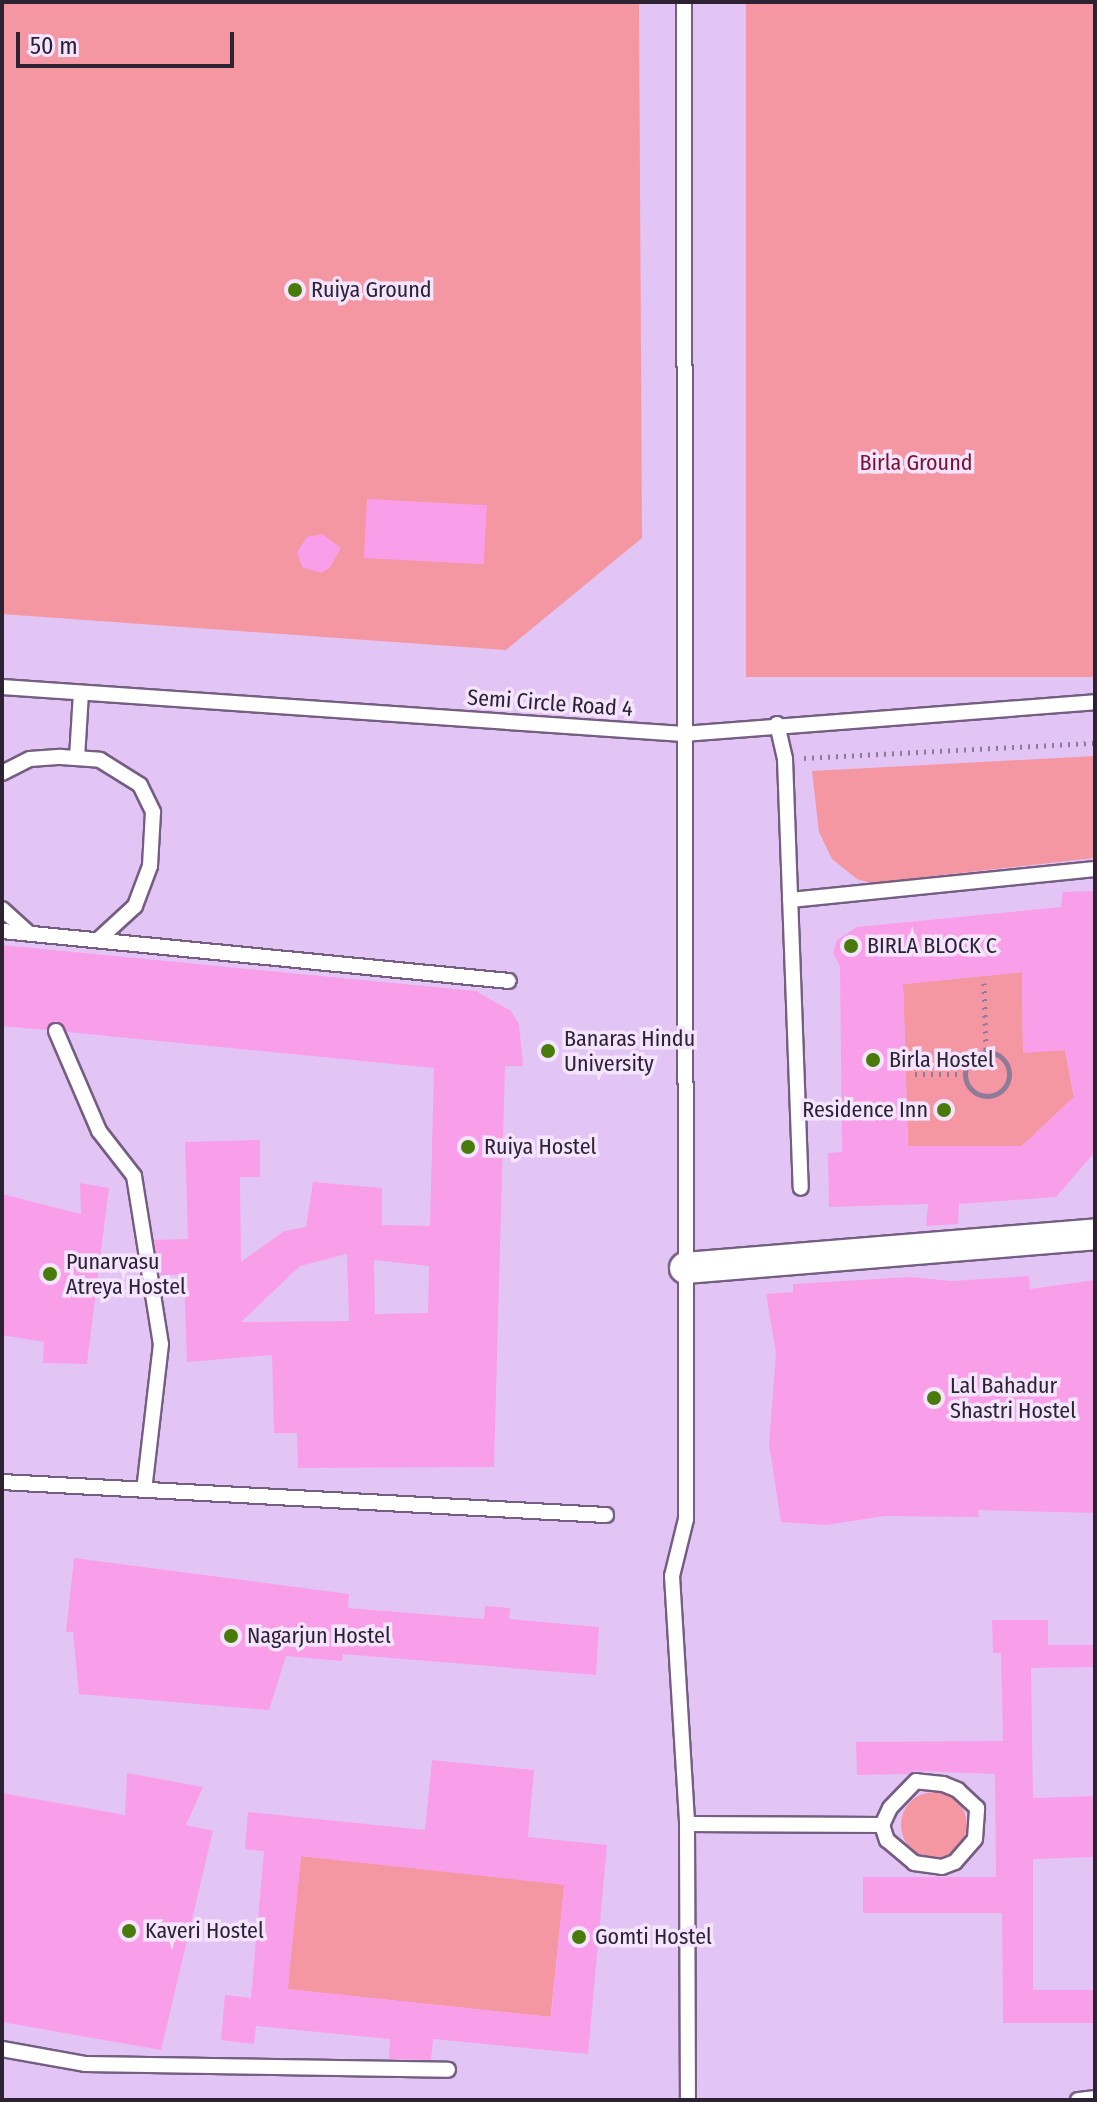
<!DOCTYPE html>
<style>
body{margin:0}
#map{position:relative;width:1097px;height:2102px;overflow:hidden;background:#edd2fc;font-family:"Fira Sans Condensed",sans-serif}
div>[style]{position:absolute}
.built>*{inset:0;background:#e3c5f5;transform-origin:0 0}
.green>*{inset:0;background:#f497a2;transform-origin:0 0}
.round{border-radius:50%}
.building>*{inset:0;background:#f99fea;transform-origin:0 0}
.path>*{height:5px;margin-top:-2.5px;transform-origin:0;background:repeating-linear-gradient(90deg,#8e7b99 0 2px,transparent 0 8px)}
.path>.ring{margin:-2.5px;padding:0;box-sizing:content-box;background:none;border:5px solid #8e7b99;border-radius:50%}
.roads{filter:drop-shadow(2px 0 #755e82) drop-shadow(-2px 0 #755e82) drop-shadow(0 2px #755e82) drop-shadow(0 -2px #755e82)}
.service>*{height:14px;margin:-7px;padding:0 7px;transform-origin:7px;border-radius:7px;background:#fff}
.minor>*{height:30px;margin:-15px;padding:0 15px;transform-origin:15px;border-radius:15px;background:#fff}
.dots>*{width:22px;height:22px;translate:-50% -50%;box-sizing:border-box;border:4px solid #f4e4fd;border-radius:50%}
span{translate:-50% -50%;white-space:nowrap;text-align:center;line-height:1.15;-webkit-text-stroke:7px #f4e4fd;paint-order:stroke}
.poi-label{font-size:22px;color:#2c2232}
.left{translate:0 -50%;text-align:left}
.right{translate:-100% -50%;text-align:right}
.park-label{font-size:22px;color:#7a112d}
.street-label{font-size:22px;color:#2c2232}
.frame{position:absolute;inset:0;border:4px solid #2c2232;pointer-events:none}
.scale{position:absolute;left:16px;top:32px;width:218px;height:36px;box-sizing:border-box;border:4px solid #2c2232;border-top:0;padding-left:10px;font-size:24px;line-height:28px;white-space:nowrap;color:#2c2232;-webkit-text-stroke:6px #f4e4fd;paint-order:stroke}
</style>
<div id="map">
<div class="built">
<i style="left:2px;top:2px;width:1093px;height:2098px"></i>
</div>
<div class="green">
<i style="clip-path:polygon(2px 2px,639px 2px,642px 538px,506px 650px,2px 614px)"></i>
<i style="left:746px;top:2px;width:349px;height:675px"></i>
<i style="clip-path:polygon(1095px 756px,1095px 858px,871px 883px,857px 879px,832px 859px,819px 832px,812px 771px)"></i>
<i style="clip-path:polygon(1022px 972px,1023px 1052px,1065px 1050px,1074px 1097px,1022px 1146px,908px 1146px,903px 984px)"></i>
<i class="round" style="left:901px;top:1792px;width:66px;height:66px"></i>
<i style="left:301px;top:1856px;width:265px;height:134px;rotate:6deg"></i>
</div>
<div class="building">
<i style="left:367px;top:499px;width:120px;height:59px;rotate:3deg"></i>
<i style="clip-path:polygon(322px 534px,341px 548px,330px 567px,322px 573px,302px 567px,297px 552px,307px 537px)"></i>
<i style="clip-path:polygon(evenodd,1095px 891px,1095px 1152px,1056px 1197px,959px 1204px,958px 1224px,926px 1226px,928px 1204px,829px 1207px,828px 1153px,842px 1152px,840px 966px,833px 953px,837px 940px,857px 927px,1061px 907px,1063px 892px,1095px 891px,1022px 972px,1023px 1053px,1065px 1050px,1074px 1097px,1022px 1146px,908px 1146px,903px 984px,1022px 972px)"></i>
<i style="clip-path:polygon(evenodd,2px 945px,476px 991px,511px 1011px,519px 1024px,523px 1066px,505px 1066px,494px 1467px,298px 1468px,297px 1433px,274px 1433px,272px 1355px,187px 1362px,184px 1275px,160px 1275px,154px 1240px,188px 1239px,185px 1142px,260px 1140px,260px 1177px,240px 1177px,241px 1262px,284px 1231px,306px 1227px,313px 1182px,382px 1188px,382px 1225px,430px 1226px,434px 1068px,67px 1032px,56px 1021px,46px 1030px,2px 1026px,2px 945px,347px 1254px,349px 1321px,241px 1322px,300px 1266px,347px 1254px,2px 945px,374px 1260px,429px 1266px,428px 1313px,375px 1314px,374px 1260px)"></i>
<i style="clip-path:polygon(80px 1183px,109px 1188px,87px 1364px,43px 1363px,44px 1342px,2px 1335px,2px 1194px,81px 1214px)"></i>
<i style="clip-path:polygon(1029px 1276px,1030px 1289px,1095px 1280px,1095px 1513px,978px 1510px,979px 1517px,885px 1516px,826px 1525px,781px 1522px,769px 1444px,776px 1353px,766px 1294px,793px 1292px,793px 1284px,910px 1277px,952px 1281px)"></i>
<i style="clip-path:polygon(74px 1558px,349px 1594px,348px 1608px,484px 1619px,485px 1606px,510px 1608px,509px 1619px,599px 1627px,596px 1675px,343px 1654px,342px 1661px,286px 1656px,269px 1710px,79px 1694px,73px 1632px,66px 1632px)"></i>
<i style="clip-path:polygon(992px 1620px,1048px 1620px,1048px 1645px,1095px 1645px,1095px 1667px,1031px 1668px,1033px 1798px,1095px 1796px,1095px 1857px,1033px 1859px,1033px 1990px,1095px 1990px,1095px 2023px,1003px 2023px,1002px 1913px,863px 1913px,863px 1877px,996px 1877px,995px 1774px,916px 1771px,908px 1774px,857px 1775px,856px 1742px,1003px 1741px,1001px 1653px,993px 1653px)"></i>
<i style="clip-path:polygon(evenodd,432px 1760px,534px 1770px,528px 1837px,607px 1845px,588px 2054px,433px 2039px,431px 2060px,389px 2059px,390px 2039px,256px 2026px,254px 2044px,221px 2040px,225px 1995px,251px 1998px,264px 1851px,245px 1849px,248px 1812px,425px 1830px,432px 1760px,301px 1856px,564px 1885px,551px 2017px,288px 1989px,301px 1856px)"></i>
<i style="clip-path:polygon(127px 1773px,203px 1787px,186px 1825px,213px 1831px,161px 2050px,2px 2022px,2px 1793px,125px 1815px)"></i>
</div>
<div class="path">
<i style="left:804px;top:758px;width:291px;rotate:-3deg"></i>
<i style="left:984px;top:983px;width:69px;rotate:88.3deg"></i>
<i class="ring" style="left:965px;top:1052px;width:39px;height:39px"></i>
<i style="left:915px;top:1074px;width:50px"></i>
</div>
<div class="roads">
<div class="service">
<i style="left:684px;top:2px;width:1517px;rotate:89.92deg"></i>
<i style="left:686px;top:1519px;width:59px;rotate:103.8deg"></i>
<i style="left:672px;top:1576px;width:248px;rotate:86.5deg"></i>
<i style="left:687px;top:1824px;width:276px;rotate:89.8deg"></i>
<i style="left:2px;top:687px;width:683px;rotate:3.95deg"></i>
<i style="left:683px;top:734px;width:413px;rotate:-4.4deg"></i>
<i style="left:777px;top:724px;width:36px;rotate:77deg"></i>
<i style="left:785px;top:759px;width:429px;rotate:87.9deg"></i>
<i style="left:77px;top:758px;width:65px;rotate:-86.5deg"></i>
<i style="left:2px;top:773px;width:31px;rotate:-27deg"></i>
<i style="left:30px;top:759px;width:31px;rotate:-4deg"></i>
<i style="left:61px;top:757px;width:39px;rotate:4deg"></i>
<i style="left:100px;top:760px;width:47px;rotate:32deg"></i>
<i style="left:140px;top:785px;width:30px;rotate:64deg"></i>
<i style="left:153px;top:812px;width:54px;rotate:93.2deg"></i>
<i style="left:150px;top:866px;width:43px;rotate:110.6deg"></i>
<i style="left:135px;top:906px;width:49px;rotate:137.5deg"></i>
<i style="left:790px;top:900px;width:307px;rotate:-5.8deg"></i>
<i style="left:2px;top:909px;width:36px;rotate:42deg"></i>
<i style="left:2px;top:931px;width:509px;rotate:5.63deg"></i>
<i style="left:56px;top:1031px;width:109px;rotate:66.7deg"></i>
<i style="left:99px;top:1131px;width:57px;rotate:52.1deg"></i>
<i style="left:134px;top:1176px;width:170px;rotate:80.9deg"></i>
<i style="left:161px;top:1344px;width:147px;rotate:96.6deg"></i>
<i style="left:2px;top:1482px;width:605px;rotate:3.13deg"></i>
<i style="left:687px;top:1824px;width:195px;rotate:0.3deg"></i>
<i style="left:882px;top:1825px;width:16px;rotate:72deg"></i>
<i style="left:887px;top:1840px;width:35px;rotate:40deg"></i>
<i style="left:914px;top:1863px;width:28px;rotate:8deg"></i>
<i style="left:942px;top:1867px;width:14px;rotate:-21deg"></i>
<i style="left:955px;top:1862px;width:30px;rotate:-49deg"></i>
<i style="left:975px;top:1839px;width:31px;rotate:-86deg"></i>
<i style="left:977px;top:1808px;width:26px;rotate:-137deg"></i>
<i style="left:958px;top:1790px;width:16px;rotate:-158deg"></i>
<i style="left:943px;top:1784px;width:27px;rotate:-174deg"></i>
<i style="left:916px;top:1781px;width:37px;rotate:134deg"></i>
<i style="left:890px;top:1808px;width:19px;rotate:115deg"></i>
<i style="left:2px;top:2049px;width:84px;rotate:10.2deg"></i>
<i style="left:85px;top:2064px;width:363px;rotate:0.9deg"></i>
<i style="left:1078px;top:2100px;width:17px;rotate:-7deg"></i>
</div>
<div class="minor">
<i style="left:685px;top:1268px;width:411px;rotate:-4.7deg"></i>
</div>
</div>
<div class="dots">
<i style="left:295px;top:290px;background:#487b0b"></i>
<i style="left:851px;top:946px;background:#487b0b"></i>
<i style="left:548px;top:1051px;background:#487b0b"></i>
<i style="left:873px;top:1060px;background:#487b0b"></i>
<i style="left:944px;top:1110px;background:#487b0b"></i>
<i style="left:468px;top:1147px;background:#487b0b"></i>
<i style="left:50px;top:1274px;background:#487b0b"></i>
<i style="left:934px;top:1398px;background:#487b0b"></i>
<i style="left:231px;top:1636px;background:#487b0b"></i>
<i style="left:129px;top:1931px;background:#487b0b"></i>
<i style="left:579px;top:1937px;background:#487b0b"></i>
</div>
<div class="poi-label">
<span class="left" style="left:311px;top:290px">Ruiya Ground</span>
<span class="left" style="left:867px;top:946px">BIRLA BLOCK C</span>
<span class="left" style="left:564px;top:1051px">Banaras Hindu<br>University</span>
<span class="left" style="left:889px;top:1060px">Birla Hostel</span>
<span class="right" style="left:928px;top:1110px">Residence Inn</span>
<span class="left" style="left:484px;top:1147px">Ruiya Hostel</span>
<span class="left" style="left:66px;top:1274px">Punarvasu<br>Atreya Hostel</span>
<span class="left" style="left:950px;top:1398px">Lal Bahadur<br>Shastri Hostel</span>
<span class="left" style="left:247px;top:1636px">Nagarjun Hostel</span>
<span class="left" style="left:145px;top:1931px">Kaveri Hostel</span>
<span class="left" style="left:595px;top:1937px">Gomti Hostel</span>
</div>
<div class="park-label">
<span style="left:916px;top:463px">Birla Ground</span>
</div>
<div class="street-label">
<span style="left:550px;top:703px;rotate:4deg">Semi Circle Road 4</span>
</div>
<div class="frame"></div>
<div class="scale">50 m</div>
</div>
